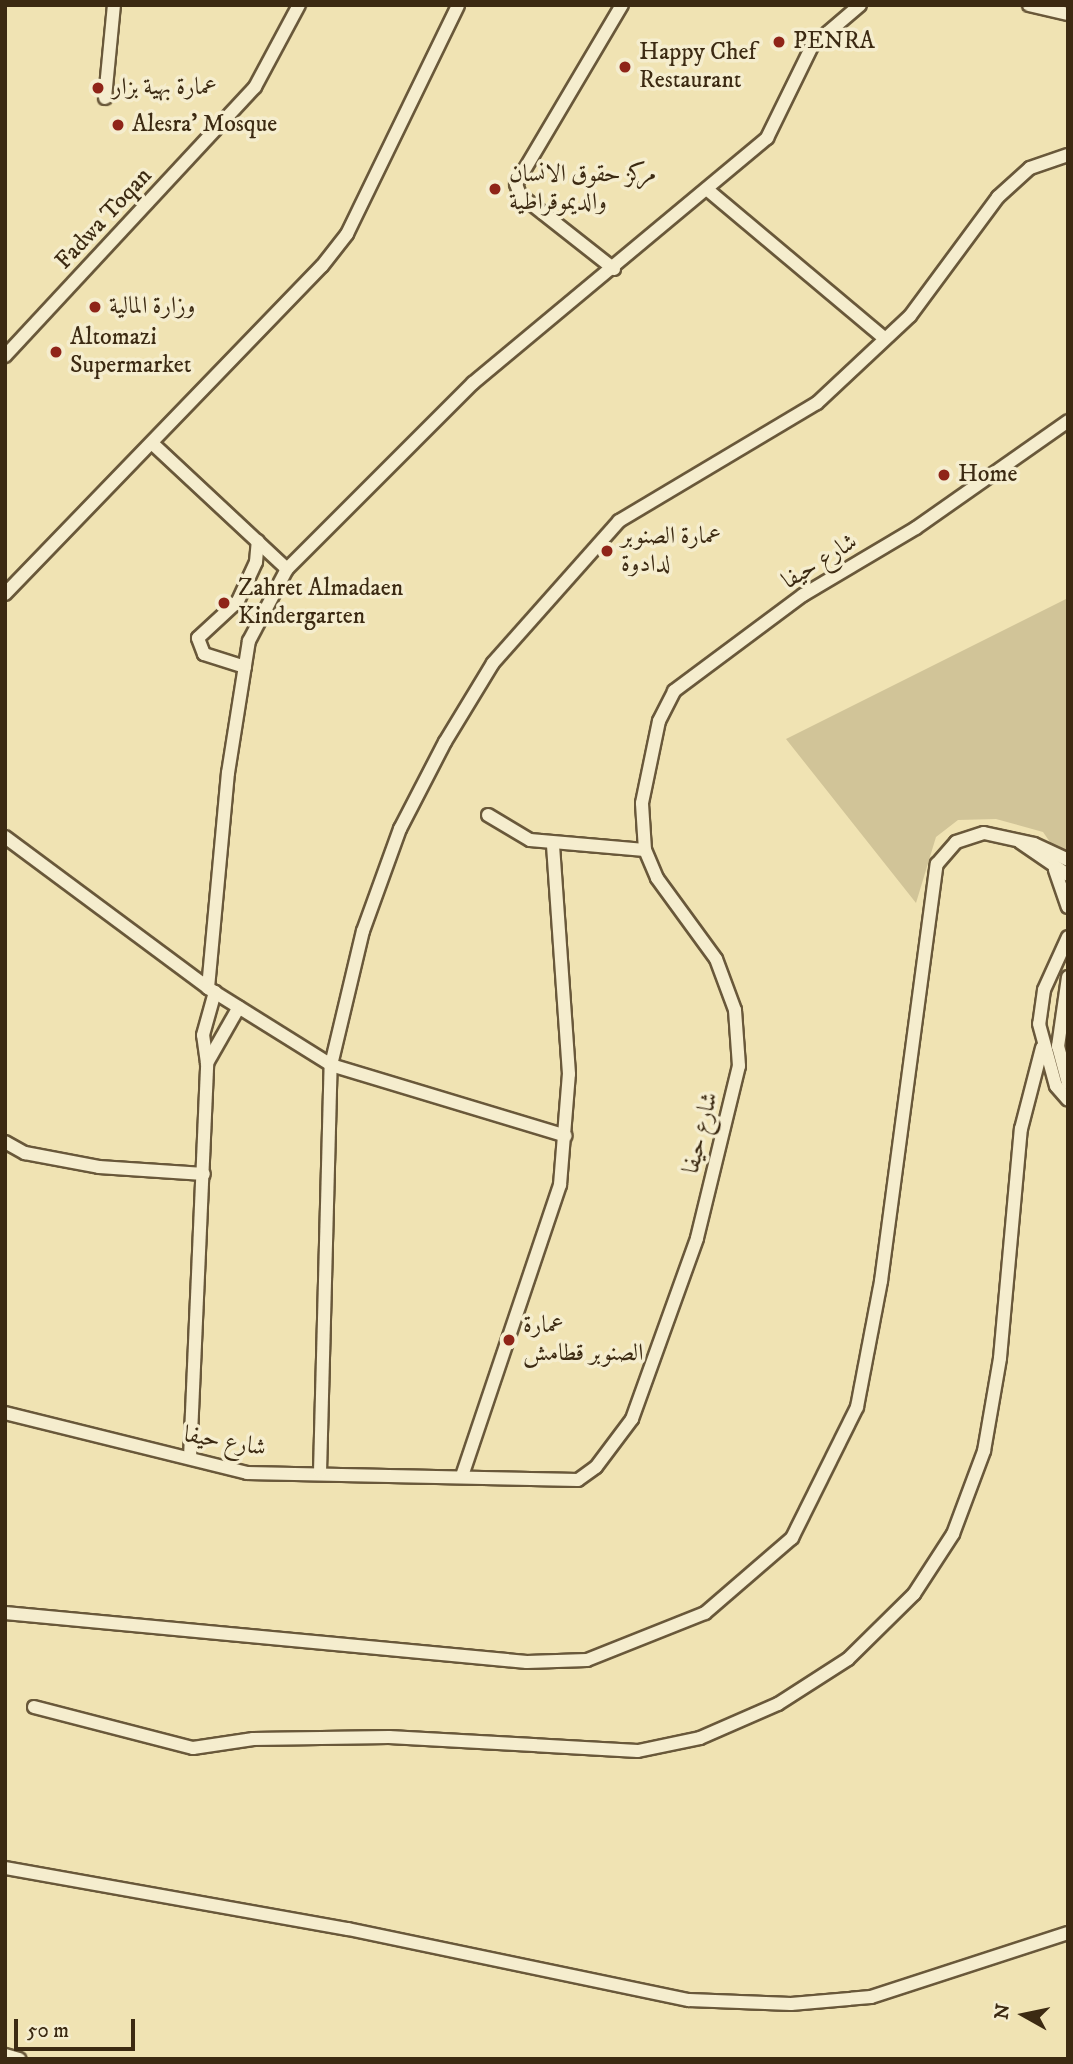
<!DOCTYPE html>
<meta charset="utf-8">
<style>
body{margin:0}
#map{position:relative;width:1073px;height:2064px;overflow:hidden;background:#f0e3b3;font-family:"IM FELL DW Pica",Amiri,serif}
div>[style]{position:absolute}
.green>*{inset:0;background:#d1c498}
.roads{filter:drop-shadow(2px 0 #69583a) drop-shadow(-2px 0 #69583a) drop-shadow(0 2px #69583a) drop-shadow(0 -2px #69583a)}
.street>*{height:12px;margin:-6px;padding:0 6px;transform-origin:6px;border-radius:6px;background:#f5edce}
.dots>*{width:19px;height:19px;translate:-50% -50%;box-sizing:border-box;border:4px solid #f5edce;border-radius:50%}
span{translate:-50% -50%;white-space:nowrap;text-align:center;line-height:1.15;-webkit-text-stroke:7px #f5edce;paint-order:stroke}
.poi-label{font-size:24px;color:#3c2a12}
.left{translate:0 -50%;text-align:left}
.street-label{font-size:24px;color:#3c2a12}
.frame{position:absolute;inset:0;border:7px solid #3c2a12;pointer-events:none}
.north{position:absolute;left:989px;top:1980px;width:70px;height:70px;-webkit-text-stroke:5px #f5edce;paint-order:stroke;rotate:279deg;font-size:19px;font-weight:700;line-height:28px;text-align:center;color:#3c2a12}
.north::after{content:'';display:block;margin:auto;width:24px;height:32px;background:#3c2a12;clip-path:polygon(50% 0,100% 100%,50% 72%,0 100%)}
.scale{position:absolute;left:14px;top:2019px;width:121px;height:32px;box-sizing:border-box;border:4px solid #3c2a12;border-top:0;padding-left:9px;font-size:21px;line-height:24px;white-space:nowrap;color:#3c2a12;-webkit-text-stroke:5px #f5edce;paint-order:stroke}
</style>
<div id="map">
<div class="green">
<i style="clip-path:polygon(1068px 598px,1068px 857px,1059px 855px,1043px 832px,996px 819px,958px 820px,936px 837px,916px 903px,786px 739px)"></i>
</div>
<div class="roads">
<div class="street">
<i style="left:1029px;top:5px;width:40px;rotate:13deg"></i>
<i style="left:105px;top:98px;width:93px;rotate:-84.5deg"></i>
<i style="left:709px;top:191px;width:229px;rotate:40deg"></i>
<i style="left:614px;top:269px;width:120px;rotate:-141.8deg"></i>
<i style="left:520px;top:195px;width:12px;rotate:-110deg"></i>
<i style="left:516px;top:184px;width:208px;rotate:-59.4deg"></i>
<i style="left:5px;top:356px;width:367px;rotate:-47.1deg"></i>
<i style="left:255px;top:87px;width:93px;rotate:-61.8deg"></i>
<i style="left:154px;top:445px;width:182px;rotate:43deg"></i>
<i style="left:5px;top:594px;width:456px;rotate:-46deg"></i>
<i style="left:322px;top:266px;width:41px;rotate:-52deg"></i>
<i style="left:347px;top:234px;width:254px;rotate:-64.1deg"></i>
<i style="left:245px;top:667px;width:43px;rotate:-162.4deg"></i>
<i style="left:204px;top:654px;width:17px;rotate:-111deg"></i>
<i style="left:198px;top:638px;width:54px;rotate:-42.8deg"></i>
<i style="left:238px;top:601px;width:43px;rotate:-65.2deg"></i>
<i style="left:256px;top:562px;width:21px;rotate:-85deg"></i>
<i style="left:488px;top:815px;width:49px;rotate:30.8deg"></i>
<i style="left:530px;top:840px;width:115px;rotate:5deg"></i>
<i style="left:5px;top:837px;width:253px;rotate:36.6deg"></i>
<i style="left:208px;top:988px;width:145px;rotate:32deg"></i>
<i style="left:331px;top:1065px;width:245px;rotate:16.8deg"></i>
<i style="left:1020px;top:842px;width:58px;rotate:34.5deg"></i>
<i style="left:1055px;top:870px;width:39px;rotate:71deg"></i>
<i style="left:1068px;top:937px;width:58px;rotate:114.4deg"></i>
<i style="left:1044px;top:990px;width:34px;rotate:98deg"></i>
<i style="left:1039px;top:1024px;width:64px;rotate:74.7deg"></i>
<i style="left:1056px;top:1086px;width:18px;rotate:49deg"></i>
<i style="left:1068px;top:977px;width:70px;rotate:98.2deg"></i>
<i style="left:1058px;top:1046px;width:38px;rotate:75deg"></i>
<i style="left:208px;top:988px;width:216px;rotate:-84.7deg"></i>
<i style="left:228px;top:773px;width:134px;rotate:-81deg"></i>
<i style="left:249px;top:641px;width:81px;rotate:-62.2deg"></i>
<i style="left:287px;top:569px;width:263px;rotate:-45deg"></i>
<i style="left:473px;top:383px;width:383px;rotate:-39.8deg"></i>
<i style="left:767px;top:138px;width:102px;rotate:-63.9deg"></i>
<i style="left:812px;top:46px;width:63px;rotate:-40.5deg"></i>
<i style="left:207px;top:1063px;width:28px;rotate:-98deg"></i>
<i style="left:203px;top:1035px;width:45px;rotate:-74.4deg"></i>
<i style="left:5px;top:1142px;width:23px;rotate:29deg"></i>
<i style="left:25px;top:1153px;width:75px;rotate:10.7deg"></i>
<i style="left:99px;top:1167px;width:105px;rotate:3.8deg"></i>
<i style="left:5px;top:1413px;width:249px;rotate:13.9deg"></i>
<i style="left:247px;top:1473px;width:331px;rotate:1.2deg"></i>
<i style="left:578px;top:1480px;width:22px;rotate:-36deg"></i>
<i style="left:596px;top:1467px;width:60px;rotate:-53.1deg"></i>
<i style="left:632px;top:1419px;width:192px;rotate:-70.2deg"></i>
<i style="left:697px;top:1238px;width:177px;rotate:-76.3deg"></i>
<i style="left:739px;top:1066px;width:56px;rotate:-94.1deg"></i>
<i style="left:735px;top:1010px;width:54px;rotate:-110.4deg"></i>
<i style="left:716px;top:959px;width:100px;rotate:-126.1deg"></i>
<i style="left:657px;top:878px;width:30px;rotate:-113deg"></i>
<i style="left:645px;top:850px;width:47px;rotate:-93.7deg"></i>
<i style="left:642px;top:803px;width:84px;rotate:-78.3deg"></i>
<i style="left:659px;top:721px;width:34px;rotate:-63deg"></i>
<i style="left:674px;top:691px;width:161px;rotate:-36.7deg"></i>
<i style="left:803px;top:595px;width:131px;rotate:-30.7deg"></i>
<i style="left:916px;top:528px;width:186px;rotate:-35.1deg"></i>
<i style="left:190px;top:1458px;width:395px;rotate:-87.5deg"></i>
<i style="left:207px;top:1063px;width:64px;rotate:-60.3deg"></i>
<i style="left:320px;top:1472px;width:407px;rotate:-88.5deg"></i>
<i style="left:331px;top:1065px;width:138px;rotate:-76.6deg"></i>
<i style="left:363px;top:931px;width:109px;rotate:-70.1deg"></i>
<i style="left:400px;top:829px;width:98px;rotate:-62.7deg"></i>
<i style="left:445px;top:742px;width:92px;rotate:-58.7deg"></i>
<i style="left:493px;top:663px;width:190px;rotate:-48.4deg"></i>
<i style="left:619px;top:521px;width:230px;rotate:-30.8deg"></i>
<i style="left:817px;top:403px;width:127px;rotate:-43.1deg"></i>
<i style="left:910px;top:316px;width:148px;rotate:-53.5deg"></i>
<i style="left:998px;top:197px;width:43px;rotate:-42.2deg"></i>
<i style="left:1030px;top:168px;width:40px;rotate:-18.9deg"></i>
<i style="left:462px;top:1476px;width:307px;rotate:-71.4deg"></i>
<i style="left:560px;top:1185px;width:111px;rotate:-85.4deg"></i>
<i style="left:569px;top:1074px;width:231px;rotate:-94deg"></i>
<i style="left:5px;top:1613px;width:524px;rotate:5.36deg"></i>
<i style="left:527px;top:1662px;width:60px;rotate:-1.9deg"></i>
<i style="left:587px;top:1660px;width:127px;rotate:-21.7deg"></i>
<i style="left:705px;top:1613px;width:115px;rotate:-40.8deg"></i>
<i style="left:792px;top:1538px;width:146px;rotate:-63.6deg"></i>
<i style="left:857px;top:1407px;width:128px;rotate:-79.2deg"></i>
<i style="left:881px;top:1281px;width:421px;rotate:-82.4deg"></i>
<i style="left:937px;top:864px;width:29px;rotate:-49deg"></i>
<i style="left:956px;top:842px;width:29px;rotate:-18deg"></i>
<i style="left:984px;top:833px;width:51px;rotate:12.4deg"></i>
<i style="left:1034px;top:844px;width:38px;rotate:25deg"></i>
<i style="left:34px;top:1707px;width:164px;rotate:14.5deg"></i>
<i style="left:193px;top:1748px;width:61px;rotate:-8.5deg"></i>
<i style="left:253px;top:1739px;width:136px;rotate:-0.8deg"></i>
<i style="left:389px;top:1737px;width:249px;rotate:3.2deg"></i>
<i style="left:638px;top:1751px;width:63px;rotate:-11.8deg"></i>
<i style="left:700px;top:1738px;width:85px;rotate:-23.6deg"></i>
<i style="left:778px;top:1704px;width:83px;rotate:-32.7deg"></i>
<i style="left:848px;top:1659px;width:93px;rotate:-44.6deg"></i>
<i style="left:914px;top:1594px;width:72px;rotate:-57deg"></i>
<i style="left:953px;top:1534px;width:89px;rotate:-69.5deg"></i>
<i style="left:984px;top:1451px;width:94px;rotate:-80.2deg"></i>
<i style="left:1000px;top:1358px;width:230px;rotate:-84.8deg"></i>
<i style="left:1021px;top:1129px;width:84px;rotate:-75.5deg"></i>
<i style="left:5px;top:1868px;width:348px;rotate:10.1deg"></i>
<i style="left:348px;top:1929px;width:348px;rotate:11.8deg"></i>
<i style="left:689px;top:2000px;width:102px;rotate:2.2deg"></i>
<i style="left:791px;top:2004px;width:80px;rotate:-5deg"></i>
<i style="left:871px;top:1997px;width:207px;rotate:-18deg"></i>
<i style="left:5px;top:2055px;width:15px;rotate:16deg"></i>
</div>
</div>
<div class="dots">
<i style="left:779px;top:42px;background:#8f2418"></i>
<i style="left:625px;top:67px;background:#8f2418"></i>
<i style="left:98px;top:88px;background:#8f2418"></i>
<i style="left:118px;top:125px;background:#8f2418"></i>
<i style="left:495px;top:189px;background:#8f2418"></i>
<i style="left:95px;top:307px;background:#8f2418"></i>
<i style="left:56px;top:352px;background:#8f2418"></i>
<i style="left:944px;top:475px;background:#8f2418"></i>
<i style="left:607px;top:551px;background:#8f2418"></i>
<i style="left:224px;top:603px;background:#8f2418"></i>
<i style="left:509px;top:1340px;background:#8f2418"></i>
</div>
<div class="poi-label">
<span class="left" style="left:793px;top:42px">PENRA</span>
<span class="left" style="left:639px;top:67px">Happy Chef<br>Restaurant</span>
<span class="left" style="left:112px;top:88px">عمارة بهية بزار</span>
<span class="left" style="left:132px;top:125px">Alesra' Mosque</span>
<span class="left" style="left:509px;top:189px">مركز حقوق الانسان<br>والديموقراطية</span>
<span class="left" style="left:109px;top:307px">وزارة المالية</span>
<span class="left" style="left:70px;top:352px">Altomazi<br>Supermarket</span>
<span class="left" style="left:958px;top:475px">Home</span>
<span class="left" style="left:621px;top:551px">عمارة الصنوبر<br>لدادوة</span>
<span class="left" style="left:238px;top:603px">Zahret Almadaen<br>Kindergarten</span>
<span class="left" style="left:523px;top:1340px">عمارة<br>الصنوبر قطامش</span>
</div>
<div class="street-label">
<span style="left:104px;top:219px;rotate:-47deg">Fadwa Toqan</span>
<span style="left:820px;top:562px;rotate:-32deg">شارع حيفا</span>
<span style="left:701px;top:1133px;rotate:-76deg">شارع حيفا</span>
<span style="left:225px;top:1442px;rotate:10deg">شارع حيفا</span>
</div>
<div class="frame"></div>
<div class="north">N</div>
<div class="scale">50 m</div>
</div>
